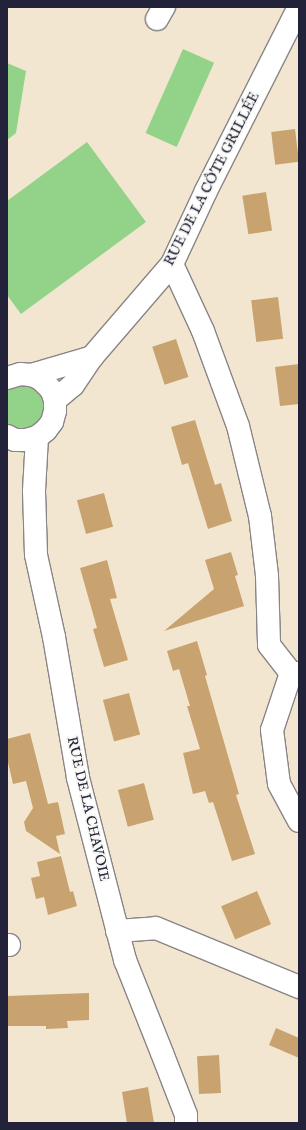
<!DOCTYPE html>
<meta charset="utf-8">
<style>
body{margin:0}
#map{position:relative;width:306px;height:1130px;overflow:hidden;background:#f3e6d0;font-family:"IM FELL English",serif}
div>[style]{position:absolute}
.green>*{inset:0;background:#93d389;transform-origin:0 0}
.building>*{inset:0;background:#c9a36f;transform-origin:0 0}
.roads{filter:drop-shadow(1px 0 #8a8486) drop-shadow(-1px 0 #8a8486) drop-shadow(0 1px #8a8486) drop-shadow(0 -1px #8a8486)}
.minor>*{height:22px;margin:-11px;padding:0 11px;transform-origin:11px;border-radius:11px;background:#fff}
span{translate:-50% -50%;white-space:nowrap;text-align:center;line-height:1.15;-webkit-text-stroke:3.5px #f6f6f2;paint-order:stroke}
.street-label{font-size:14px;color:#22223b}
.frame{position:absolute;inset:0;border:8px solid #22223b;pointer-events:none}
</style>
<div id="map">
<div class="green">
<i style="left:183px;top:49px;width:34px;height:92px;rotate:24deg"></i>
<i style="clip-path:polygon(7px 63px,26px 71px,16px 133px,7px 140px)"></i>
<i style="clip-path:polygon(87px 142px,146px 222px,21px 314px,7px 295px,7px 201px)"></i>
<i style="clip-path:polygon(7px 367px,65px 400px,66px 416px,60px 432px,48px 445px,34px 451px,24px 453px,7px 450px)"></i>
</div>
<div class="building">
<i style="left:295px;top:129px;width:33px;height:24px;rotate:83deg"></i>
<i style="left:266px;top:192px;width:39px;height:24px;rotate:81deg"></i>
<i style="left:278px;top:297px;width:42px;height:27px;rotate:83deg"></i>
<i style="left:176px;top:339px;width:40px;height:25px;rotate:72deg"></i>
<i style="clip-path:polygon(299px 364px,299px 404px,280px 406px,275px 367px)"></i>
<i style="clip-path:polygon(195px 420px,215px 485px,221px 483px,232px 521px,208px 529px,188px 463px,182px 465px,171px 427px)"></i>
<i style="left:104px;top:493px;width:35px;height:28px;rotate:75deg"></i>
<i style="clip-path:polygon(231px 552px,238px 575px,235px 576px,244px 606px,164px 631px,214px 589px,205px 560px)"></i>
<i style="clip-path:polygon(107px 560px,117px 598px,110px 599px,128px 660px,104px 667px,93px 629px,97px 628px,80px 568px)"></i>
<i style="clip-path:polygon(197px 641px,207px 675px,205px 676px,239px 794px,236px 795px,255px 854px,232px 861px,213px 802px,209px 803px,205px 791px,193px 794px,183px 753px,200px 749px,187px 706px,190px 706px,179px 669px,173px 671px,167px 651px)"></i>
<i style="left:129px;top:693px;width:43px;height:27px;rotate:75deg"></i>
<i style="clip-path:polygon(30px 733px,48px 804px,58px 802px,65px 834px,56px 836px,60px 854px,26px 831px,24px 822px,33px 808px,26px 781px,13px 784px,7px 758px,7px 739px)"></i>
<i style="left:144px;top:783px;width:38px;height:27px;rotate:75deg"></i>
<i style="clip-path:polygon(61px 856px,70px 892px,73px 891px,77px 906px,48px 915px,44px 897px,36px 899px,31px 878px,40px 876px,37px 862px)"></i>
<i style="left:257px;top:891px;width:36px;height:39px;rotate:67deg"></i>
<i style="clip-path:polygon(89px 993px,89px 1020px,67px 1021px,68px 1028px,46px 1029px,46px 1026px,7px 1026px,7px 996px)"></i>
<i style="clip-path:polygon(276px 1028px,299px 1038px,299px 1058px,269px 1045px)"></i>
<i style="left:219px;top:1055px;width:38px;height:22px;rotate:87deg"></i>
<i style="clip-path:polygon(148px 1087px,154px 1123px,127px 1123px,122px 1092px)"></i>
</div>
<div class="roads">
<div class="minor">
<i style="left:157px;top:19px;width:14px;rotate:-60deg"></i>
<i style="left:172px;top:264px;width:74px;rotate:65.2deg"></i>
<i style="left:203px;top:331px;width:101px;rotate:69.8deg"></i>
<i style="left:238px;top:426px;width:93px;rotate:76.3deg"></i>
<i style="left:260px;top:516px;width:60px;rotate:83.3deg"></i>
<i style="left:267px;top:576px;width:69px;rotate:88.3deg"></i>
<i style="left:269px;top:645px;width:36px;rotate:52deg"></i>
<i style="left:291px;top:673px;width:8px"></i>
<i style="left:31px;top:375px;width:64px;rotate:-16.4deg"></i>
<i style="left:7px;top:378px;width:14px;rotate:-17deg"></i>
<i style="left:20px;top:374px;width:11px;rotate:5deg"></i>
<i style="left:31px;top:375px;width:9px;rotate:21deg"></i>
<i style="left:39px;top:378px;width:9px;rotate:41deg"></i>
<i style="left:46px;top:384px;width:9px;rotate:49deg"></i>
<i style="left:52px;top:391px;width:9px;rotate:72deg"></i>
<i style="left:55px;top:400px;width:11px;rotate:90deg"></i>
<i style="left:55px;top:411px;width:11px;rotate:105deg"></i>
<i style="left:52px;top:422px;width:10px;rotate:127deg"></i>
<i style="left:46px;top:430px;width:11px;rotate:142deg"></i>
<i style="left:37px;top:437px;width:11px;rotate:165deg"></i>
<i style="left:26px;top:440px;width:11px;rotate:180deg"></i>
<i style="left:15px;top:440px;width:9px;rotate:-153deg"></i>
<i style="left:55px;top:400px;width:23px;rotate:-40deg"></i>
<i style="left:73px;top:385px;width:34px;rotate:-56deg"></i>
<i style="left:92px;top:357px;width:123px;rotate:-49.3deg"></i>
<i style="left:172px;top:264px;width:81px;rotate:-65deg"></i>
<i style="left:206px;top:191px;width:206px;rotate:-63.2deg"></i>
<i style="left:37px;top:437px;width:54px;rotate:93.2deg"></i>
<i style="left:34px;top:491px;width:64px;rotate:88.2deg"></i>
<i style="left:36px;top:555px;width:84px;rotate:77.6deg"></i>
<i style="left:54px;top:637px;width:143px;rotate:80.3deg"></i>
<i style="left:78px;top:778px;width:188px;rotate:75.5deg"></i>
<i style="left:125px;top:960px;width:100px;rotate:68.3deg"></i>
<i style="left:162px;top:1053px;width:66px;rotate:68.8deg"></i>
<i style="left:186px;top:1115px;width:8px;rotate:90deg"></i>
<i style="left:291px;top:673px;width:60px;rotate:108.4deg"></i>
<i style="left:272px;top:730px;width:54px;rotate:82.6deg"></i>
<i style="left:279px;top:784px;width:42px;rotate:61.6deg"></i>
<i style="left:117px;top:931px;width:39px;rotate:-4deg"></i>
<i style="left:156px;top:928px;width:155px;rotate:22.4deg"></i>
<i style="left:7px;top:945px;width:2px"></i>
</div>
</div>
<div class="street-label">
<span style="left:212px;top:179px;rotate:-63deg">RUE DE LA CÔTE GRILLÉE</span>
<span style="left:88px;top:809px;rotate:77deg">RUE DE LA CHAVOIE</span>
</div>
<div class="frame"></div>
</div>
